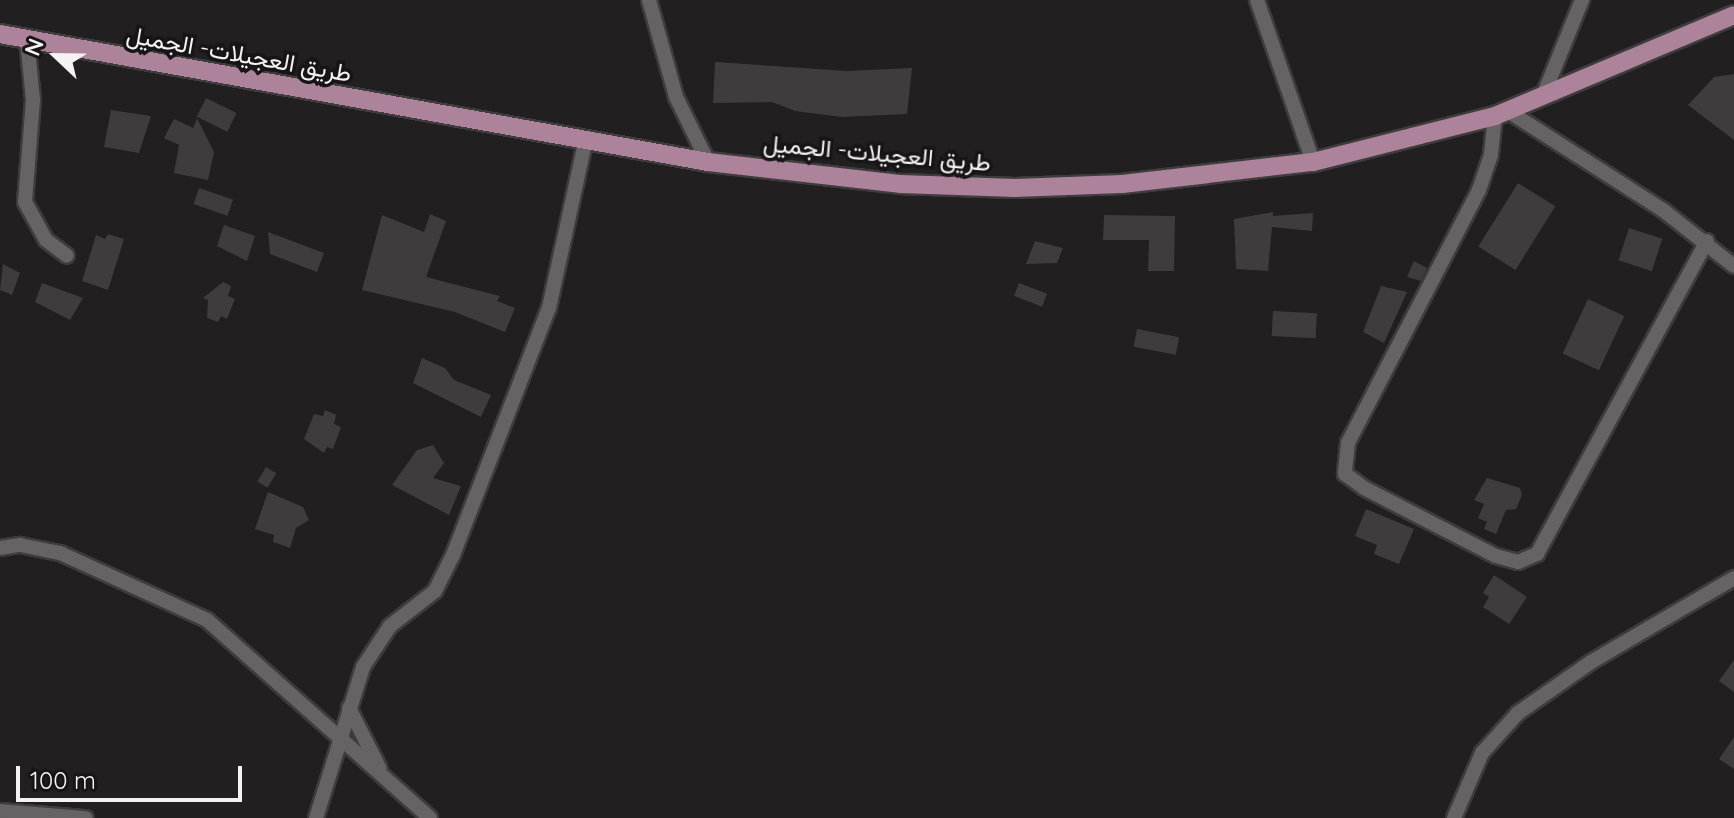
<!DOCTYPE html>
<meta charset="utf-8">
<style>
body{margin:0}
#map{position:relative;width:1734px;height:818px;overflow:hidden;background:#211f20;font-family:Quicksand,Vazirmatn,sans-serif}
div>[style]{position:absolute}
.building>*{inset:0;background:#3f3c3d;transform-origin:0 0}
.roads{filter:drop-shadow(2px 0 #3e3c3d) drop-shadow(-2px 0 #3e3c3d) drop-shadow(0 2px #3e3c3d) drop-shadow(0 -2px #3e3c3d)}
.minor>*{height:14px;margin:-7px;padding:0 7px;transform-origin:7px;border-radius:7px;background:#666365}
.major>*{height:18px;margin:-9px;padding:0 9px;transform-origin:9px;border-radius:9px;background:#ad839b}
span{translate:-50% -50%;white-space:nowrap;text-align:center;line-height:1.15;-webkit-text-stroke:7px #181517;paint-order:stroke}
.street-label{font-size:24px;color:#f4f2f3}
.north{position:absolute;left:16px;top:16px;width:80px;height:80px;-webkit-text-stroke:6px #181517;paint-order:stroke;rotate:292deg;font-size:22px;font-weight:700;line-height:32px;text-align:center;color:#f4f2f3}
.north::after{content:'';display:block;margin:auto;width:28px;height:36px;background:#f4f2f3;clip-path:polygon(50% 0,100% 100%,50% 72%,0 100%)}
.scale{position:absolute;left:16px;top:766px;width:226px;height:36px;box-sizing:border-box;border:4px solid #f4f2f3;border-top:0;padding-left:10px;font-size:24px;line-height:28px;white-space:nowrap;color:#f4f2f3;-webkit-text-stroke:6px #181517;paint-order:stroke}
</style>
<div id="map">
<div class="building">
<i style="clip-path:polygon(715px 62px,847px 71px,912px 68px,907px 114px,842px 117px,795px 111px,772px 102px,713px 103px)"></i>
<i style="clip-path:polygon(1734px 74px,1734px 140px,1688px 105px,1714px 77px)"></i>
<i style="left:206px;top:98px;width:34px;height:21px;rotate:26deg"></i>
<i style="clip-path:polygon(111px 110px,151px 116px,139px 153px,104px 147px)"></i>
<i style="clip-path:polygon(197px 118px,214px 152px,208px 180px,174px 173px,179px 145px,164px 138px,174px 119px,193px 128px)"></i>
<i style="left:1518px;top:183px;width:44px;height:75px;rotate:32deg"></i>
<i style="left:199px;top:188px;width:36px;height:17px;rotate:19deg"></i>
<i style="clip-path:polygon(1273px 212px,1273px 216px,1313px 213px,1312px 231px,1272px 227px,1268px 271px,1236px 269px,1234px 219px)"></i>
<i style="clip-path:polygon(430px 214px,446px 221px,426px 277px,500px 296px,497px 301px,515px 308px,505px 332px,455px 312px,362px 290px,382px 215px,424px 232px)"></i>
<i style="clip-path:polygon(1104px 215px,1175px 216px,1174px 271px,1148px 271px,1149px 240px,1103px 240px)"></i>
<i style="clip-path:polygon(224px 225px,255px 236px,247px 261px,217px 246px)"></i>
<i style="left:1629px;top:228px;width:35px;height:34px;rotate:18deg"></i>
<i style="clip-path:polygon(268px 232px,324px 253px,317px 272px,270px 254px)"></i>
<i style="clip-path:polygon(108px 234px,124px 239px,108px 290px,82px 281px,96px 235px,105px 239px)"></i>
<i style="clip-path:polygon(1035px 241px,1063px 248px,1057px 263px,1026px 264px)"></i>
<i style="clip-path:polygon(1414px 261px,1427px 268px,1421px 281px,1407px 277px)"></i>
<i style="clip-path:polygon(3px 264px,20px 273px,12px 295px,0 290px)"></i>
<i style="clip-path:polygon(223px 282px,231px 286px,228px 296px,235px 299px,227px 319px,221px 316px,218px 322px,207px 318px,208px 300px,203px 298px)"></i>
<i style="clip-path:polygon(42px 283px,83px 298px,70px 320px,35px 302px)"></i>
<i style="left:1019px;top:283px;width:30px;height:14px;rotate:21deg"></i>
<i style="clip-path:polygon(1381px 286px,1407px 292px,1384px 343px,1363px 332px)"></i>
<i style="left:1588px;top:299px;width:40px;height:60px;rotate:25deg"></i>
<i style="left:1273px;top:311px;width:44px;height:25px;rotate:3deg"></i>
<i style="left:1137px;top:329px;width:43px;height:18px;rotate:11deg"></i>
<i style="clip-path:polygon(422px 358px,445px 368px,454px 380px,491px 395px,481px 417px,413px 383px)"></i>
<i style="clip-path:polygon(325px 410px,336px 415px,334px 424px,341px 427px,333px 449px,327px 447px,324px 453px,304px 439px,314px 414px,323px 416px)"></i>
<i style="clip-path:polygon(433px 445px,444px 463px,433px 478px,461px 486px,449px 515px,392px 485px,417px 450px)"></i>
<i style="left:266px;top:467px;width:12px;height:17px;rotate:31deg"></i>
<i style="clip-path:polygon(1487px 478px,1520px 488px,1522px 495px,1516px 509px,1506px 510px,1496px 534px,1484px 529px,1487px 522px,1478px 518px,1484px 504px,1474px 500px)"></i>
<i style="clip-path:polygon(268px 492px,303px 507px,309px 520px,296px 528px,290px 548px,273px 542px,274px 535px,255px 529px)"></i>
<i style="clip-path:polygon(1366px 509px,1414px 529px,1399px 564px,1374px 554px,1377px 545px,1355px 536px)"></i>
<i style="clip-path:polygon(1494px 575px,1527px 597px,1509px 624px,1483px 607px,1489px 597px,1483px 593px)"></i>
<i style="clip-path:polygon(1734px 660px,1734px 692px,1719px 681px)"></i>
<i style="clip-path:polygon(1734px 737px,1734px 769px,1719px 759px)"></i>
</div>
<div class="roads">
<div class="minor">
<i style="left:649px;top:0;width:101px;rotate:74.4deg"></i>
<i style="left:676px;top:97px;width:72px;rotate:63.8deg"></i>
<i style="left:1257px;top:0;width:171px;rotate:70.9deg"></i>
<i style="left:27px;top:39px;width:61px;rotate:84.4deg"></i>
<i style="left:33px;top:100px;width:102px;rotate:94.5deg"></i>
<i style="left:25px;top:202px;width:43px;rotate:61.1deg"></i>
<i style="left:46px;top:240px;width:26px;rotate:37deg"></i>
<i style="left:1543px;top:96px;width:104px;rotate:-67.9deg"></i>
<i style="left:1508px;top:111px;width:184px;rotate:32.6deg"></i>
<i style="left:1663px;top:210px;width:90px;rotate:38.3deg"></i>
<i style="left:1495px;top:116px;width:39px;rotate:96deg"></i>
<i style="left:1491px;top:155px;width:37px;rotate:109deg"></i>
<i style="left:1479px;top:190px;width:285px;rotate:117.4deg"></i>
<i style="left:1348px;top:443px;width:31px;rotate:96deg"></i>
<i style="left:1345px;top:474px;width:24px;rotate:36deg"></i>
<i style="left:1364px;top:488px;width:148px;rotate:27.3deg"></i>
<i style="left:1496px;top:556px;width:23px;rotate:15deg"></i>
<i style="left:1518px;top:562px;width:21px;rotate:-23deg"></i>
<i style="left:1537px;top:554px;width:356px;rotate:-61.5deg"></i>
<i style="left:0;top:548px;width:20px;rotate:-9deg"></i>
<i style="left:20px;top:545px;width:41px;rotate:11.3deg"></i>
<i style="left:60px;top:553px;width:162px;rotate:24.5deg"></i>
<i style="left:207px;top:620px;width:298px;rotate:41.6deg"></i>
<i style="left:349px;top:708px;width:68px;rotate:63.1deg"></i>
<i style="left:0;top:811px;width:86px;rotate:4.7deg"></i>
<i style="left:316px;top:818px;width:158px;rotate:-72.7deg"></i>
<i style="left:363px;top:667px;width:49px;rotate:-56.6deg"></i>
<i style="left:390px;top:626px;width:57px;rotate:-37.9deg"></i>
<i style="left:435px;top:591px;width:40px;rotate:-63.4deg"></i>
<i style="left:453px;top:555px;width:265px;rotate:-68.8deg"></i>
<i style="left:549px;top:308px;width:169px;rotate:-77.7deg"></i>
<i style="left:1454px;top:818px;width:71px;rotate:-66.7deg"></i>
<i style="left:1482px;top:753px;width:54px;rotate:-48deg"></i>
<i style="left:1518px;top:713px;width:89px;rotate:-34.9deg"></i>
<i style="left:1591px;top:662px;width:166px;rotate:-30.4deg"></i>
</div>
<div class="major">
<i style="left:0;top:34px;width:719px;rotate:10.25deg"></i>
<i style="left:708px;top:162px;width:193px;rotate:6.5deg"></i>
<i style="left:900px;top:184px;width:115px;rotate:2deg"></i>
<i style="left:1015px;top:188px;width:107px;rotate:-2.1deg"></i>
<i style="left:1122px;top:184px;width:192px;rotate:-6.6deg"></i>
<i style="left:1313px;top:162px;width:188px;rotate:-14.2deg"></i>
<i style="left:1495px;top:116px;width:259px;rotate:-22.9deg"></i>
</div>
</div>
<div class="street-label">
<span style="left:239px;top:54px;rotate:10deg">طريق العجيلات- الجميل</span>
<span style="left:877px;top:153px;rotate:5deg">طريق العجيلات- الجميل</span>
</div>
<div class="north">N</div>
<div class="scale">100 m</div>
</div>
